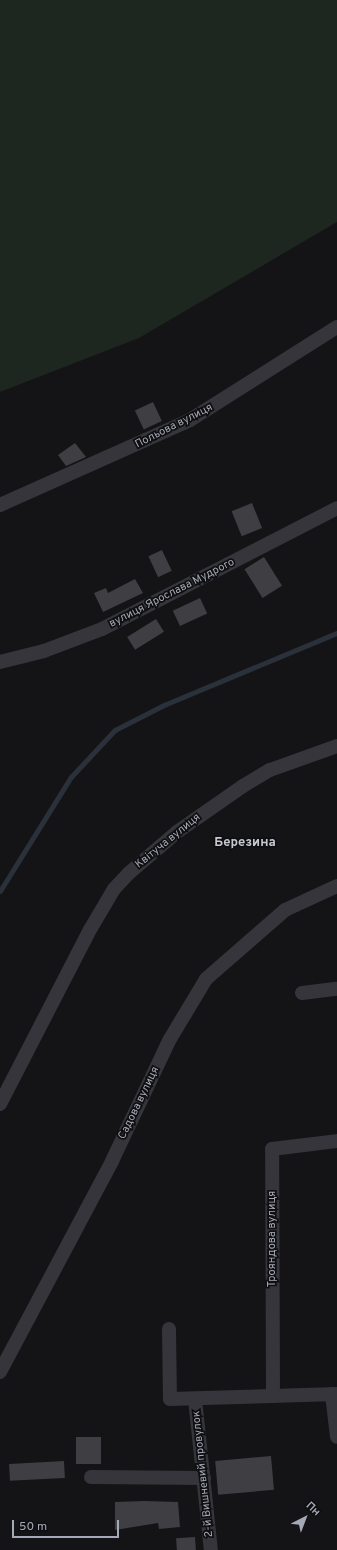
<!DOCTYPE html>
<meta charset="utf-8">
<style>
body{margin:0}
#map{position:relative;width:337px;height:1550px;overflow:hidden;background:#141416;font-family:Overpass,sans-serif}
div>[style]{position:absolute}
.green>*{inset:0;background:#1e2620}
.stream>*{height:4.5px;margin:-2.25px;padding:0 2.25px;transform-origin:2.25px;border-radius:2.25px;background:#2a313a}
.building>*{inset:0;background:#3e3e43;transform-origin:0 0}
.street>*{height:14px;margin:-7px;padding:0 7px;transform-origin:7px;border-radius:7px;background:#35353b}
span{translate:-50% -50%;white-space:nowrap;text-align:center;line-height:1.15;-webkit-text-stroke:3.5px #0f0f11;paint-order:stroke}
.street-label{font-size:11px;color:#a5a8b6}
.quarter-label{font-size:13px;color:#c6c8d2;font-weight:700}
.north{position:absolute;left:285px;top:1498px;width:40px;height:40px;-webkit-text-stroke:3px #0f0f11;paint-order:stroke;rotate:42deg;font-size:11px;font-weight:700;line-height:16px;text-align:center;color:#a5a8b6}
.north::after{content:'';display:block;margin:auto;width:14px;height:18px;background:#a5a8b6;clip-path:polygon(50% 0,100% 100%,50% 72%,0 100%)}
.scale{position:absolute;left:12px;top:1520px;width:107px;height:18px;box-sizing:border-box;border:2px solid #a5a8b6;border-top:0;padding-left:5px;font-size:12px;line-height:14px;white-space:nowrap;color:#a5a8b6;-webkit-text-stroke:3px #0f0f11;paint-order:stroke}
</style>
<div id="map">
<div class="green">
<i style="clip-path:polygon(0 0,337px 0,337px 222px,139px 338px,0 392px)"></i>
</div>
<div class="stream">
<i style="left:0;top:891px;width:134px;rotate:-58.1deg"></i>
<i style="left:71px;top:777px;width:64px;rotate:-46.9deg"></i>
<i style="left:115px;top:730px;width:55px;rotate:-27deg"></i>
<i style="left:164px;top:705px;width:187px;rotate:-22.6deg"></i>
</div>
<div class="building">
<i style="left:153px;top:402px;width:21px;height:20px;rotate:65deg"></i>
<i style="clip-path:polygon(75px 443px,86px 457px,66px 466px,58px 455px)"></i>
<i style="left:252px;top:503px;width:27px;height:22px;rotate:68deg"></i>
<i style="left:162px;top:550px;width:23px;height:15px;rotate:65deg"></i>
<i style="left:264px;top:557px;width:34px;height:23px;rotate:58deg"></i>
<i style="clip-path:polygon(135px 579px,143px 593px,103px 612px,94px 593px,106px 588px,108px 593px)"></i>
<i style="left:200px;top:598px;width:17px;height:30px;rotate:65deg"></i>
<i style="left:156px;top:619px;width:15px;height:34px;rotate:58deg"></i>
<i style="left:101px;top:1437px;width:27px;height:25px;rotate:90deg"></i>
<i style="left:271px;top:1456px;width:34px;height:56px;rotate:85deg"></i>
<i style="left:64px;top:1461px;width:17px;height:55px;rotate:87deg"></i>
<i style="clip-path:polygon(144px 1501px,178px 1502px,180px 1527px,159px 1529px,158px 1523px,115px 1530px,115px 1502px)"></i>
<i style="left:195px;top:1537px;width:13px;height:19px;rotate:86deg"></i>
</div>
<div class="street">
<i style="left:0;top:505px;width:208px;rotate:-24.1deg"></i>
<i style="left:190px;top:420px;width:174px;rotate:-32.3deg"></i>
<i style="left:0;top:662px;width:45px;rotate:-14deg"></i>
<i style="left:44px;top:651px;width:62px;rotate:-20.8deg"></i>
<i style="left:102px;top:629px;width:264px;rotate:-27.2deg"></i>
<i style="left:302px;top:993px;width:35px;rotate:-7deg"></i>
<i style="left:0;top:1104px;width:198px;rotate:-62.7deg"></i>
<i style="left:91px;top:928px;width:45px;rotate:-59.5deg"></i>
<i style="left:114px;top:889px;width:22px;rotate:-47deg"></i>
<i style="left:129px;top:873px;width:63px;rotate:-40.5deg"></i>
<i style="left:177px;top:832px;width:80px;rotate:-34.9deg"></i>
<i style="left:243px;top:786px;width:31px;rotate:-31deg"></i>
<i style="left:270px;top:770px;width:71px;rotate:-19.7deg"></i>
<i style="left:169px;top:1329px;width:70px;rotate:89.2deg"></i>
<i style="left:170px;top:1399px;width:167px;rotate:-1.7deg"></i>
<i style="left:0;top:1372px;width:239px;rotate:-62deg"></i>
<i style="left:112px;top:1161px;width:135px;rotate:-64.6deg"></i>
<i style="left:170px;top:1039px;width:70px;rotate:-59deg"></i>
<i style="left:206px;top:979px;width:105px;rotate:-41.1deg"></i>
<i style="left:285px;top:910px;width:57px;rotate:-24.8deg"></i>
<i style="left:332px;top:1394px;width:43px;rotate:83.4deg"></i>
<i style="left:273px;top:1396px;width:247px;rotate:-90.2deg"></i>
<i style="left:272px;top:1149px;width:65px;rotate:-7deg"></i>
<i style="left:195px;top:1399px;width:152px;rotate:84deg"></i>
<i style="left:91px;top:1477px;width:113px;rotate:0.5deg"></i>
</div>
<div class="street-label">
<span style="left:174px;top:426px;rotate:-27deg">Польова вулиця</span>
<span style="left:172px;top:593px;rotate:-27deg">вулиця Ярослава Мудрого</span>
<span style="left:168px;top:841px;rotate:-39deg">Квітуча вулиця</span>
<span style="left:139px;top:1103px;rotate:-64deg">Садова вулиця</span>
<span style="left:272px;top:1239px;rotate:-90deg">Трояндова вулиця</span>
<span style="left:203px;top:1474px;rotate:-96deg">2-й Вишневий провулок</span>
</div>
<div class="quarter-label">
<span style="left:245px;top:843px">Березина</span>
</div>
<div class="north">Пн</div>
<div class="scale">50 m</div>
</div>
